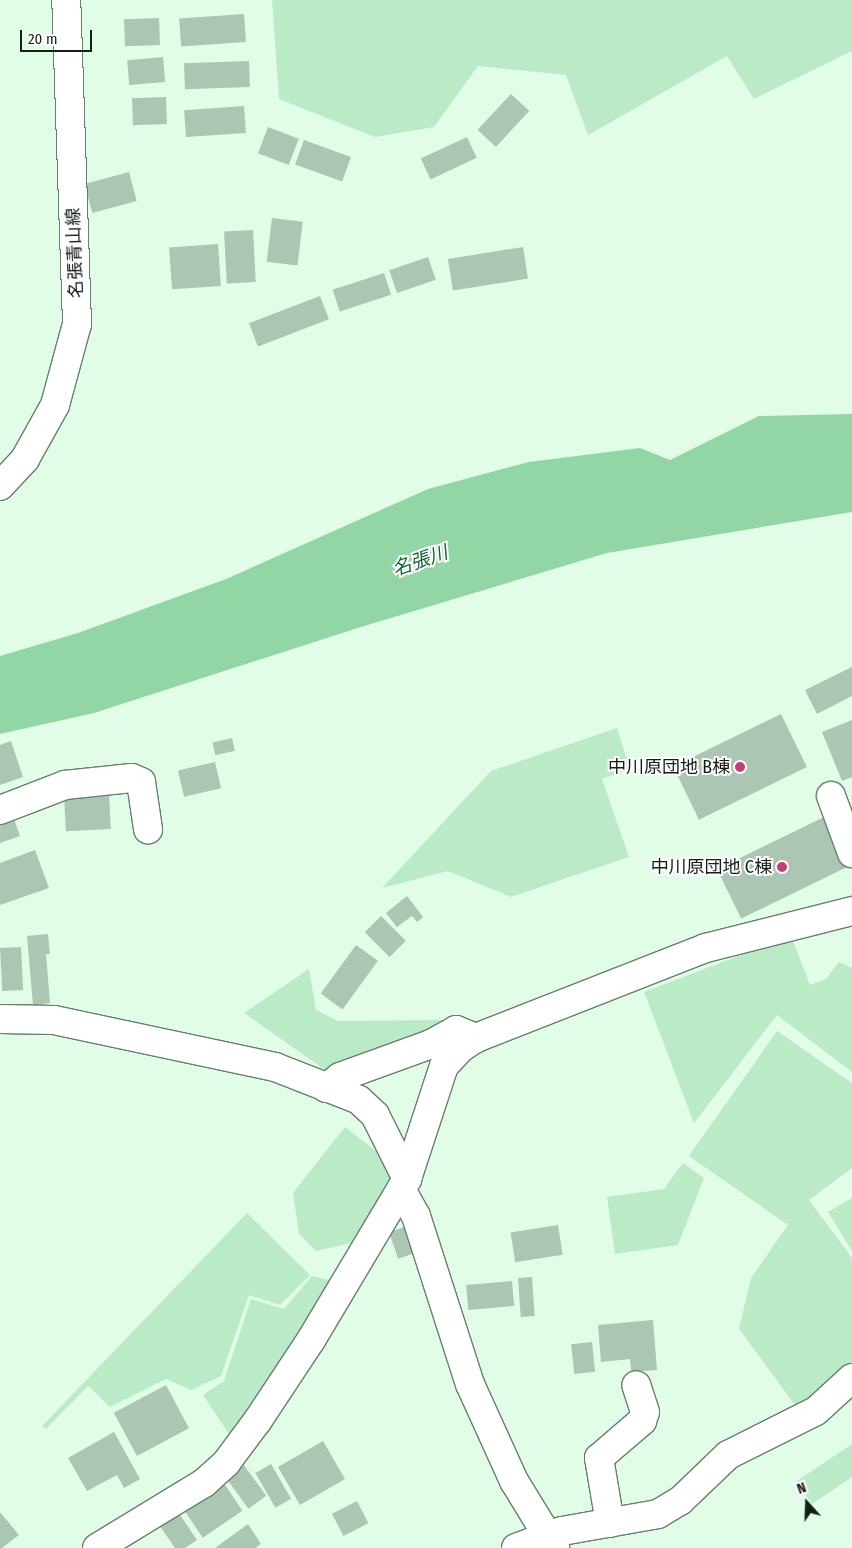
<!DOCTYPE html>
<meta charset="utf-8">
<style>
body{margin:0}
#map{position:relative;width:852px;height:1548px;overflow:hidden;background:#e1fde8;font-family:"Fira Sans Condensed","Noto Sans JP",sans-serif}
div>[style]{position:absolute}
.green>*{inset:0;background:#baeac6}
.water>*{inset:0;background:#92d6a5}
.building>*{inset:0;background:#abc6b2;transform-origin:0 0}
.roads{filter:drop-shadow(1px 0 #677f6d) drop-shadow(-1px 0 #677f6d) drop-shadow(0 1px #677f6d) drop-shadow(0 -1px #677f6d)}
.minor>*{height:28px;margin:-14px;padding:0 14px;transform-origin:14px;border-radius:14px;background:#fff}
.major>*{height:28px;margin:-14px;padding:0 14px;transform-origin:14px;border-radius:14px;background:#fff}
.dots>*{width:14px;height:14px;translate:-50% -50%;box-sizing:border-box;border:2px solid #fff;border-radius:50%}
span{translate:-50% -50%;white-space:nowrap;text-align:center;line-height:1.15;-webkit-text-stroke:4px #fff;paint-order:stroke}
.street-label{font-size:18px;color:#141e17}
.poi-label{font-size:18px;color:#141e17}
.right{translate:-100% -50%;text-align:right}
.water-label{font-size:19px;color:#186336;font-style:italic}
.north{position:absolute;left:782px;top:1478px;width:50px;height:50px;-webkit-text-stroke:4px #fff;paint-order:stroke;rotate:340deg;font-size:14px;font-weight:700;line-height:20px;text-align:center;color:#141e17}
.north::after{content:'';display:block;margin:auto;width:18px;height:22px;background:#141e17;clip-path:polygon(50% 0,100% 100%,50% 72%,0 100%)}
.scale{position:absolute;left:20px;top:30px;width:72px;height:22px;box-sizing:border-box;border:2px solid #141e17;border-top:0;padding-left:6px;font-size:15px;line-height:18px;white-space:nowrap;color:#141e17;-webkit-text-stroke:4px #fff;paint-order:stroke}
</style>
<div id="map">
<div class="green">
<i style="clip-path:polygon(272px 0,852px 0,852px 51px,754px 99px,727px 56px,588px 135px,566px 75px,478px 66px,434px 127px,375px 137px,279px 99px)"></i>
<i style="clip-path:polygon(617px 728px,630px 769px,602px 779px,629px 857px,511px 897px,448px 871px,382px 888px,491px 771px)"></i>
<i style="clip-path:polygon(791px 936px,810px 985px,826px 979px,839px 962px,852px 968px,852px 1072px,777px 1015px,694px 1123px,644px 992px)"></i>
<i style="clip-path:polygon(309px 969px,316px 1010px,338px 1021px,445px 1020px,445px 1029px,328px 1072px,244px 1013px)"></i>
<i style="clip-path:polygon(777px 1031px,852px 1083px,852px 1168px,809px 1200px,852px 1258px,852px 1381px,804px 1417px,739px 1329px,751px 1278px,788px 1225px,689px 1156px)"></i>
<i style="clip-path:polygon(345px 1127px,408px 1176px,356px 1242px,316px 1251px,299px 1234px,293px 1193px)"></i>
<i style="clip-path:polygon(683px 1163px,704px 1178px,678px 1245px,615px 1254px,607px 1197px,664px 1189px)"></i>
<i style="clip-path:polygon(852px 1198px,852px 1251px,828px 1212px)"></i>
<i style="clip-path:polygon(247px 1213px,310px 1275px,280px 1305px,249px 1295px,221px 1376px,191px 1390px,166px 1379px,110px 1407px,88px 1386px,46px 1429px,42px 1426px)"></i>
<i style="clip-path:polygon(312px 1276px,338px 1282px,231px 1437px,203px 1395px,224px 1381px,251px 1299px,284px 1309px)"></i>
<i style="clip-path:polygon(852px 1444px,852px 1477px,812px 1504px,797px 1481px)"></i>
</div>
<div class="water">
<i style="clip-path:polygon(852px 414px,852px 512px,607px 553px,361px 627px,94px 713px,0 734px,0 656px,78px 633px,226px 579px,428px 489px,529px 462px,640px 448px,670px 460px,759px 416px)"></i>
</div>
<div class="building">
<i style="left:244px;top:14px;width:28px;height:65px;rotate:86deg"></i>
<i style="left:159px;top:18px;width:27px;height:35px;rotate:88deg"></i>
<i style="left:163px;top:57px;width:25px;height:36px;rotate:85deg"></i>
<i style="left:249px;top:61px;width:26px;height:65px;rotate:88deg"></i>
<i style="left:511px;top:94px;width:25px;height:49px;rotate:43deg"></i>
<i style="left:166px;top:97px;width:27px;height:34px;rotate:88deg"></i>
<i style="left:244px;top:106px;width:27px;height:60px;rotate:86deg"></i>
<i style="left:268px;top:127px;width:33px;height:28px;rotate:21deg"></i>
<i style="left:467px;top:137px;width:23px;height:51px;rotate:65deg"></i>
<i style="left:304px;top:140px;width:50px;height:26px;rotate:20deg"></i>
<i style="left:129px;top:172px;width:30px;height:46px;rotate:75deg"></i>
<i style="left:272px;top:218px;width:31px;height:44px;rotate:7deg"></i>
<i style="left:253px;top:230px;width:52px;height:29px;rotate:87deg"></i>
<i style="left:218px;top:244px;width:42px;height:49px;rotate:86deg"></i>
<i style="left:523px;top:247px;width:32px;height:76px;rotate:81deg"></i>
<i style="left:428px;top:257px;width:24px;height:41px;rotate:71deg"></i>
<i style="left:384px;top:273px;width:23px;height:54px;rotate:72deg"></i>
<i style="left:320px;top:296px;width:25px;height:76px;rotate:69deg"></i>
<i style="clip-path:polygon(852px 667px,852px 696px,817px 714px,805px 690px)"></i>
<i style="left:781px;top:714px;width:59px;height:120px;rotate:64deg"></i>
<i style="clip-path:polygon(852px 720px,852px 777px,842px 781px,822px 732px)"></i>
<i style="left:232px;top:738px;width:13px;height:20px;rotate:77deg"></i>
<i style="clip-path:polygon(11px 741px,23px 777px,0 785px,0 745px)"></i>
<i style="left:215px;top:762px;width:27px;height:38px;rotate:77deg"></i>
<i style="left:109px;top:794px;width:35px;height:45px;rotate:87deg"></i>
<i style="left:824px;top:817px;width:55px;height:119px;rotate:64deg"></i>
<i style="clip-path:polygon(14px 819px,20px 836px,0 843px,0 824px)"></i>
<i style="clip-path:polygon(35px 850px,49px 888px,0 905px,0 863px)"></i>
<i style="clip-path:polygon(407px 896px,423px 917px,417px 922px,412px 916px,397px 927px,386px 913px)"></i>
<i style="left:381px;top:916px;width:35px;height:23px;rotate:45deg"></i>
<i style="clip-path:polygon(48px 934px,50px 954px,46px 954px,50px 1003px,33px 1005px,27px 936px)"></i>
<i style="left:356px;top:945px;width:27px;height:60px;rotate:36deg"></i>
<i style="left:21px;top:947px;width:43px;height:21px;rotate:87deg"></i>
<i style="left:558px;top:1225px;width:30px;height:48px;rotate:81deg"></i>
<i style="left:407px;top:1226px;width:28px;height:19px;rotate:71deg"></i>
<i style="left:532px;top:1277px;width:39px;height:14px;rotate:86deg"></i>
<i style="left:512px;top:1281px;width:25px;height:46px;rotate:85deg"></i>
<i style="clip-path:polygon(653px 1320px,657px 1370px,631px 1372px,630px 1359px,601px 1362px,598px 1325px)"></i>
<i style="left:592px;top:1342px;width:30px;height:21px;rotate:84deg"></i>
<i style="left:166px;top:1385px;width:49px;height:59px;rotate:62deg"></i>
<i style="clip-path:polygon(114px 1432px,140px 1479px,124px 1488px,117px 1475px,87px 1491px,68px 1458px)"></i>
<i style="left:323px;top:1441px;width:44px;height:52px;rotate:60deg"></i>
<i style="left:241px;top:1461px;width:43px;height:22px;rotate:54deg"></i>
<i style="left:271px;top:1464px;width:40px;height:18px;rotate:60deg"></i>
<i style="left:219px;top:1476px;width:42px;height:48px;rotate:56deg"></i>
<i style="left:357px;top:1501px;width:25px;height:28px;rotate:63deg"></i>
<i style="clip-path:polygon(176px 1509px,197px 1540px,185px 1548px,175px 1548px,157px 1522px)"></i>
<i style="clip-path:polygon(0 1512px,19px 1535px,2px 1548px,0 1548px)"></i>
<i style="clip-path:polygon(248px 1524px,261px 1544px,255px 1548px,215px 1548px)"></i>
</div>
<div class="roads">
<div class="minor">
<i style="left:831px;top:796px;width:61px;rotate:69.8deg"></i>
<i style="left:0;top:810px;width:70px;rotate:-21deg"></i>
<i style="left:65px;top:785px;width:67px;rotate:-6deg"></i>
<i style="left:132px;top:778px;width:10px;rotate:24deg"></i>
<i style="left:141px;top:782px;width:48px;rotate:81.5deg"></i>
<i style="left:0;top:1019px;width:54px;rotate:1.1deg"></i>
<i style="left:54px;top:1020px;width:226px;rotate:12deg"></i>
<i style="left:275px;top:1067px;width:90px;rotate:21.4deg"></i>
<i style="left:359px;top:1100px;width:22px;rotate:43deg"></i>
<i style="left:375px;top:1115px;width:72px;rotate:63.4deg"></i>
<i style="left:326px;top:1088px;width:18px;rotate:-38deg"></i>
<i style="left:340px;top:1077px;width:97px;rotate:-19.9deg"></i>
<i style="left:431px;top:1044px;width:29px;rotate:-29deg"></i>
<i style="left:456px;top:1030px;width:22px;rotate:22deg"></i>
<i style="left:401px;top:1189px;width:31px;rotate:61deg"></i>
<i style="left:416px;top:1216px;width:176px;rotate:72.2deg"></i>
<i style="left:470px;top:1384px;width:107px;rotate:65.6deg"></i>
<i style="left:514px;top:1481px;width:79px;rotate:58.5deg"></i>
<i style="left:610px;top:1523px;width:66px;rotate:-99.6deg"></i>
<i style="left:599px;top:1458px;width:57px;rotate:-40.7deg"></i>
<i style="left:642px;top:1421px;width:9px;rotate:-72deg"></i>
<i style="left:645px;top:1412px;width:28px;rotate:-108deg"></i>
<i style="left:97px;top:1548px;width:125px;rotate:-31.3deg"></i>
<i style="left:204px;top:1483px;width:30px;rotate:-42deg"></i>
<i style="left:226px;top:1463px;width:54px;rotate:-53.3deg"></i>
<i style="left:258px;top:1420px;width:96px;rotate:-56.5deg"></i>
<i style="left:311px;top:1340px;width:187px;rotate:-59.2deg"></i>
<i style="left:407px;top:1179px;width:119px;rotate:-71.9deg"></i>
<i style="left:444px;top:1066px;width:25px;rotate:-47deg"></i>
<i style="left:461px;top:1048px;width:18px;rotate:-34deg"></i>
<i style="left:476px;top:1038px;width:247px;rotate:-21.4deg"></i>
<i style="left:706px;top:948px;width:151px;rotate:-14.2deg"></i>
<i style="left:516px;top:1548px;width:49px;rotate:-20.3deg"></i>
<i style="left:562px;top:1531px;width:97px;rotate:-10deg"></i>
<i style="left:658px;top:1514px;width:26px;rotate:-31deg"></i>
<i style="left:680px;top:1501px;width:66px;rotate:-43.8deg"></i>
<i style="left:728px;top:1455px;width:98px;rotate:-26.6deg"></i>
<i style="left:816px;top:1411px;width:49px;rotate:-42.5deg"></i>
</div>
<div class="major">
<i style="left:0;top:486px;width:37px;rotate:-47deg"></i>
<i style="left:25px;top:459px;width:62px;rotate:-60.9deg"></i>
<i style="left:55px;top:405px;width:84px;rotate:-74.8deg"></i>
<i style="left:77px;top:324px;width:324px;rotate:-91.9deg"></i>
</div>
</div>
<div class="dots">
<i style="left:740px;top:767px;background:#c63d77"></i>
<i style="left:782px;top:867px;background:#c63d77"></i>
</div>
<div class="street-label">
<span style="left:75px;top:253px;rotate:-92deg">名張青山線</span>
</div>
<div class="poi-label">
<span class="right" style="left:730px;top:767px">中川原団地 B棟</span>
<span class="right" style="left:772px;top:867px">中川原団地 C棟</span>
</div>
<div class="water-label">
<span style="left:420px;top:561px;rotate:-19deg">名張川</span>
</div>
<div class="north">N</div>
<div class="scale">20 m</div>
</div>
